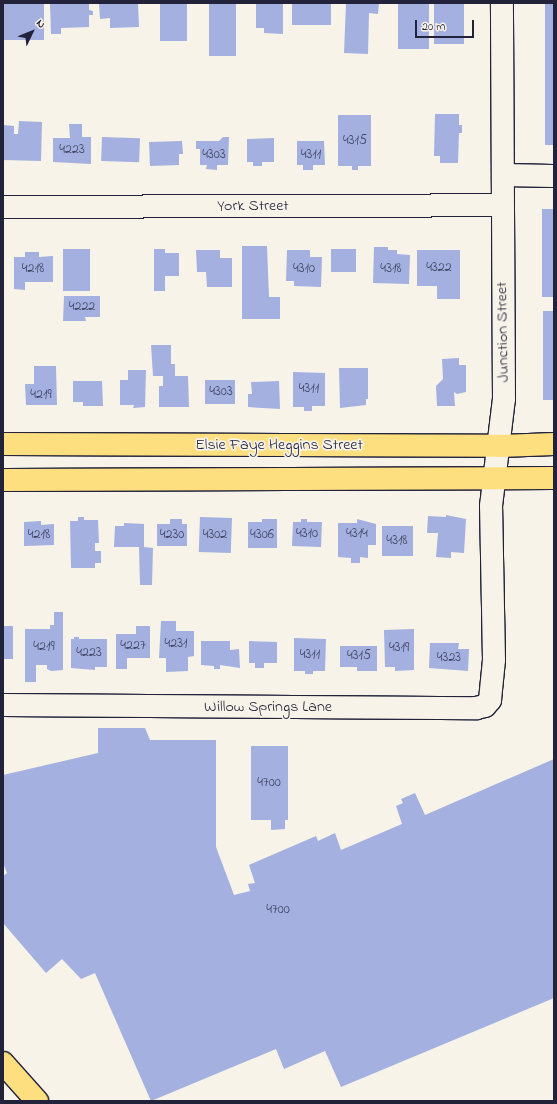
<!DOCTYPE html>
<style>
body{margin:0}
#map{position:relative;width:557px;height:1104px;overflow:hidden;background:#f7f3e8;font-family:"Indie Flower",sans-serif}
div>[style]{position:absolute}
.building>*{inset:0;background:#a3b0e0;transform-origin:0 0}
.roads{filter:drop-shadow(1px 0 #22223b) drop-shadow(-1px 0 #22223b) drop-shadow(0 1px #22223b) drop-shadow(0 -1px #22223b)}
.minor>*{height:22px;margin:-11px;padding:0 11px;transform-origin:11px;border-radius:11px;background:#f7f3e8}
.major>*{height:22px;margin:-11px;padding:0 11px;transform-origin:11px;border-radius:11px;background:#fedf80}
span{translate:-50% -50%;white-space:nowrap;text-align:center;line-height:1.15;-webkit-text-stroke:3.5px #f7f3e8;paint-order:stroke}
.number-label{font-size:14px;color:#424664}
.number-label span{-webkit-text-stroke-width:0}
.street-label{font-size:16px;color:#22223b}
.frame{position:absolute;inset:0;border:4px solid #22223b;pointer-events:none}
.north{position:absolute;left:12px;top:12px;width:40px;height:40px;-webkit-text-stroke:3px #f7f3e8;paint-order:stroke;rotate:47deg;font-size:11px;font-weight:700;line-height:16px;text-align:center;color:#22223b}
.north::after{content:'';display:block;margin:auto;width:14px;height:18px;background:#22223b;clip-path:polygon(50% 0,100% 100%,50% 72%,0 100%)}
.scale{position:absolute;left:415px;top:20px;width:59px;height:18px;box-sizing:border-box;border:2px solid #22223b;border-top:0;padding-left:5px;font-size:12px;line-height:14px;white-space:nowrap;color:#22223b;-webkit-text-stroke:3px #f7f3e8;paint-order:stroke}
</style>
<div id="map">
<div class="building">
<i style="left:3px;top:3px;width:41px;height:37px"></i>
<i style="clip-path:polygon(50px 3px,89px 3px,89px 10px,93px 11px,93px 15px,89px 15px,89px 27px,61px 28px,61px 34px,51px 34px)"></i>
<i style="clip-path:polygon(99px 3px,138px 3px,139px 27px,110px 28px,110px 18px,100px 19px)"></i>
<i style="left:160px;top:3px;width:27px;height:38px"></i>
<i style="left:209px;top:3px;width:27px;height:53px"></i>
<i style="clip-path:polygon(256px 3px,283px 3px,283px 34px,264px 33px,264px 28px,256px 28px)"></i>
<i style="left:292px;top:3px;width:39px;height:22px"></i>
<i style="clip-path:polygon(346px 3px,379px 3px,378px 14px,369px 13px,368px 54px,344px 53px)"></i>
<i style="left:398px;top:3px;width:31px;height:46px"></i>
<i style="left:434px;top:3px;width:30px;height:41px"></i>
<i style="left:545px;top:3px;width:9px;height:142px"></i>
<i style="clip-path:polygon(435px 114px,459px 114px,459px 125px,462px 125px,462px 133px,459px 133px,458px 163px,440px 163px,440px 156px,434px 156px)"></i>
<i style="clip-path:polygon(338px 115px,371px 115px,371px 166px,358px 166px,358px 170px,352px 170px,352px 166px,338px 166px)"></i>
<i style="clip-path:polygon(19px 121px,42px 122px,41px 161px,3px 160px,3px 125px,14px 126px,14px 134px,18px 134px)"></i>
<i style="clip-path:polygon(69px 124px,82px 124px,82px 137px,91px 137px,91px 164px,53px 162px,53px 138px,70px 138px)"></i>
<i style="left:102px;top:137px;width:38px;height:24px;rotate:2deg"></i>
<i style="clip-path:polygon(223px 137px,229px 137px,228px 165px,217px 165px,217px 170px,206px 169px,207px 165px,200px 165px,200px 149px,196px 149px,196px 141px,219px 141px)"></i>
<i style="clip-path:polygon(274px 138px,274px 162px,262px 162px,262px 166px,253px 166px,253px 162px,247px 162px,247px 139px)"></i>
<i style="clip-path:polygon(182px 141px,183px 154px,179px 154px,179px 165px,150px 166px,149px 142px)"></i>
<i style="clip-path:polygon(297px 141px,324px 141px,325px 165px,313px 165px,313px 170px,303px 170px,303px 165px,297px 165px)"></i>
<i style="left:542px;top:209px;width:12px;height:88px"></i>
<i style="clip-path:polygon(242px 246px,267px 246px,269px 297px,280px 297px,280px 319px,242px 319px)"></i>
<i style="clip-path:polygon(374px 247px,388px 247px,388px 250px,397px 250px,397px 254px,410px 255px,409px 284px,373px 283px)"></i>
<i style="left:63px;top:249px;width:27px;height:42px"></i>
<i style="clip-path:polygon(154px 249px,165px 249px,165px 253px,179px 253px,179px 276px,165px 276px,165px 291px,154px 291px)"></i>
<i style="left:356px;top:249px;width:23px;height:25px;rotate:90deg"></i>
<i style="clip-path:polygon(196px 250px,220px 250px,220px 258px,232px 258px,232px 287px,207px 287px,206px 272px,197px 272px)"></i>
<i style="clip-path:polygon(287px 250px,310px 250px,310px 257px,322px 257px,321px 287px,294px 286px,294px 281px,286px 281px)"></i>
<i style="clip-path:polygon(417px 250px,460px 250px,460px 299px,437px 299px,437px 286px,417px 286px)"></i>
<i style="clip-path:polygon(25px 252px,39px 252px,39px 257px,53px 256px,53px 282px,25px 282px,25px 290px,14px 289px,14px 257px,25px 257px)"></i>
<i style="clip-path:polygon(64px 296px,100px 296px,100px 317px,85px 317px,86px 321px,63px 321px)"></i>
<i style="left:543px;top:311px;width:11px;height:89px"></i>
<i style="clip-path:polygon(151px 345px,171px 345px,171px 364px,175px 364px,175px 376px,188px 376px,189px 407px,159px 407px,159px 386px,163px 386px,163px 376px,153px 376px)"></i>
<i style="clip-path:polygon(459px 358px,459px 365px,466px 365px,466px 392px,457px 394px,454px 392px,455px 406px,437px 406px,436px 386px,443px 379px,442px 359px)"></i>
<i style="clip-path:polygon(34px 366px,56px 366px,57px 405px,26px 405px,25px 384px,34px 384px)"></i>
<i style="clip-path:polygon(339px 368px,368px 368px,368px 399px,366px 399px,366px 405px,340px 408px)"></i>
<i style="clip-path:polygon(128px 370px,146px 370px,145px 407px,133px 408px,134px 405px,120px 405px,120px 380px,128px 380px)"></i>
<i style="clip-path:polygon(293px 372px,325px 373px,325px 406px,312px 406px,312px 411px,304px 411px,304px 407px,293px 407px)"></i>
<i style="left:205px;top:380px;width:30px;height:24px"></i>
<i style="clip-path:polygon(73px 381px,102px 381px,103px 406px,83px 406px,83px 402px,73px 402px)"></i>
<i style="clip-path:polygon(279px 381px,280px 409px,248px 407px,248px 394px,252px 394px,251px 382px)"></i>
<i style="clip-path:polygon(446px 515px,466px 519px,464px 553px,451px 552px,451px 558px,436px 557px,438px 533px,427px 533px,428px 516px,446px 517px)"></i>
<i style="clip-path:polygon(78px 517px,84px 517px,84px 520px,98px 520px,99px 543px,95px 543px,95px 551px,101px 551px,101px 563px,95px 563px,95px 568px,71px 568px,70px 521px,78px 521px)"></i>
<i style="left:200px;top:517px;width:32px;height:35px;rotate:2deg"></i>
<i style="clip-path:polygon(170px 519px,182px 519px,182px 524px,187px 524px,187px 546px,157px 546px,157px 524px,170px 524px)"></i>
<i style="clip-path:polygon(262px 519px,277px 519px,277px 548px,248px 548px,248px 522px,262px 522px)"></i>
<i style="clip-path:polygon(301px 519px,307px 519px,307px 522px,322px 522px,321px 547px,292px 546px,293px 522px,301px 522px)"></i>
<i style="clip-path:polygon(357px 519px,376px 524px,376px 545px,368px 545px,368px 558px,360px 557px,360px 563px,351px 563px,351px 558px,338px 557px,338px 523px,357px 523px)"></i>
<i style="clip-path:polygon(41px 521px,41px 525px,54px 524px,54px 545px,24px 546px,24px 522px)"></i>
<i style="clip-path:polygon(124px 523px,144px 524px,144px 547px,153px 548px,152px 585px,140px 585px,139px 547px,114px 547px,115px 526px,124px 526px)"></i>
<i style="left:382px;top:526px;width:31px;height:30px"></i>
<i style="clip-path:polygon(54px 612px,63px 612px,63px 670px,51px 671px,47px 669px,47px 665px,36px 665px,36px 682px,25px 682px,25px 629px,50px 629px,50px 625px,54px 625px)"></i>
<i style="clip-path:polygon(161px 621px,176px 621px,176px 631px,194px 631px,194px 656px,188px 657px,188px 671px,166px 672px,166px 658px,159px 658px)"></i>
<i style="left:3px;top:626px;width:10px;height:33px"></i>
<i style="clip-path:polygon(136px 626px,150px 626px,150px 658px,127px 658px,127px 669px,116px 669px,116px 634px,136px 634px)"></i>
<i style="clip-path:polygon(414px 629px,414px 670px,395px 671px,395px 667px,385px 667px,384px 630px)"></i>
<i style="clip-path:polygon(74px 637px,79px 637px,79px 639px,107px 639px,107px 667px,95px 667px,95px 670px,71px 668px,71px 639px,74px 639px)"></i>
<i style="clip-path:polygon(294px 638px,326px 639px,325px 671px,313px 671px,313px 674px,305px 674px,305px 671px,294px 671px)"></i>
<i style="clip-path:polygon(201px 641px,230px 641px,230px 650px,239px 649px,240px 668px,220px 665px,220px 669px,214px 669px,214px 666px,201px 665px)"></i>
<i style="clip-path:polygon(249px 641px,277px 642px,277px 663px,264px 663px,264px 668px,255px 668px,255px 663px,249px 663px)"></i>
<i style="clip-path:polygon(430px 643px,459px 643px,458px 649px,469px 649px,468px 671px,429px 668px)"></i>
<i style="clip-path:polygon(340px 646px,377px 646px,377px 671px,357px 671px,357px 667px,340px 667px)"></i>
<i style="clip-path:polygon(98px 728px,145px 728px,150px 740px,216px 740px,216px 847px,234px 895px,250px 891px,248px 884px,255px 883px,249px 865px,316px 836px,318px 841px,335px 833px,341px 850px,402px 824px,396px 806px,403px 803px,401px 799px,415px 793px,425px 815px,554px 759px,554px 998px,341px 1087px,325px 1051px,284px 1069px,276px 1049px,151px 1101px,95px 973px,81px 979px,62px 959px,46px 973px,3px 923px,3px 876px,7px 873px,3px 863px,3px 775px,98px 753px)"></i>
<i style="clip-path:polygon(251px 746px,288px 746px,288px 820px,285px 820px,285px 829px,271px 830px,271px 820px,251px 820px)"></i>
</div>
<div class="roads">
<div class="minor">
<i style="left:503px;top:175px;width:51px;rotate:1.1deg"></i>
<i style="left:3px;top:207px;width:499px;rotate:-0.2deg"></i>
<i style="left:3px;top:705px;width:473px;rotate:0.4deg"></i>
<i style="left:476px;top:708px;width:9px;rotate:-13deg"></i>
<i style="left:485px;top:706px;width:8px;rotate:-50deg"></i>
<i style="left:490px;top:700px;width:40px;rotate:-84.3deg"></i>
<i style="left:494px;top:660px;width:154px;rotate:-91.1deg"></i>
<i style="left:491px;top:506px;width:108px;rotate:-83.1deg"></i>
<i style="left:504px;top:399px;width:396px;rotate:-90.3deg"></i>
</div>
<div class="major">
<i style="left:3px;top:444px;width:496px;rotate:0.2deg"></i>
<i style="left:499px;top:446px;width:55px;rotate:-2.1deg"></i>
<i style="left:3px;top:480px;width:551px;rotate:-0.21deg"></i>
<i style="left:3px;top:1063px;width:51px;rotate:48.2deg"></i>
</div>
</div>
<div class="number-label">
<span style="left:355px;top:141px">4315</span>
<span style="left:72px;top:150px">4223</span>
<span style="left:214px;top:155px">4303</span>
<span style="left:311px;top:155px">4311</span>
<span style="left:439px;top:268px">4322</span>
<span style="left:33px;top:269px">4218</span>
<span style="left:304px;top:269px">4310</span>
<span style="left:391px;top:269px">4318</span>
<span style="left:82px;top:307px">4222</span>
<span style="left:309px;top:389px">4311</span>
<span style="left:221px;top:392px">4303</span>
<span style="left:41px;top:395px">4219</span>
<span style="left:307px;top:534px">4310</span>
<span style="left:357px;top:534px">4314</span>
<span style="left:39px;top:535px">4218</span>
<span style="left:172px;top:535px">4230</span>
<span style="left:215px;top:535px">4302</span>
<span style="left:262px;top:535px">4306</span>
<span style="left:397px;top:541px">4318</span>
<span style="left:176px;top:644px">4231</span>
<span style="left:133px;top:646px">4227</span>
<span style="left:44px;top:647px">4219</span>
<span style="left:399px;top:648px">4319</span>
<span style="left:89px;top:653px">4223</span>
<span style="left:310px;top:655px">4311</span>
<span style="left:359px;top:656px">4315</span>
<span style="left:449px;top:658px">4323</span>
<span style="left:269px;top:783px">4700</span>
<span style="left:278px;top:910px">4700</span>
</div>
<div class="street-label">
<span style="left:253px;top:206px">York Street</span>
<span style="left:503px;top:332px;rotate:-91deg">Junction Street</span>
<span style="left:279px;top:445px">Elsie Faye Heggins Street</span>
<span style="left:268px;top:707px">Willow Springs Lane</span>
</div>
<div class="frame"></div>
<div class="north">N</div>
<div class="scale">20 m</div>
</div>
